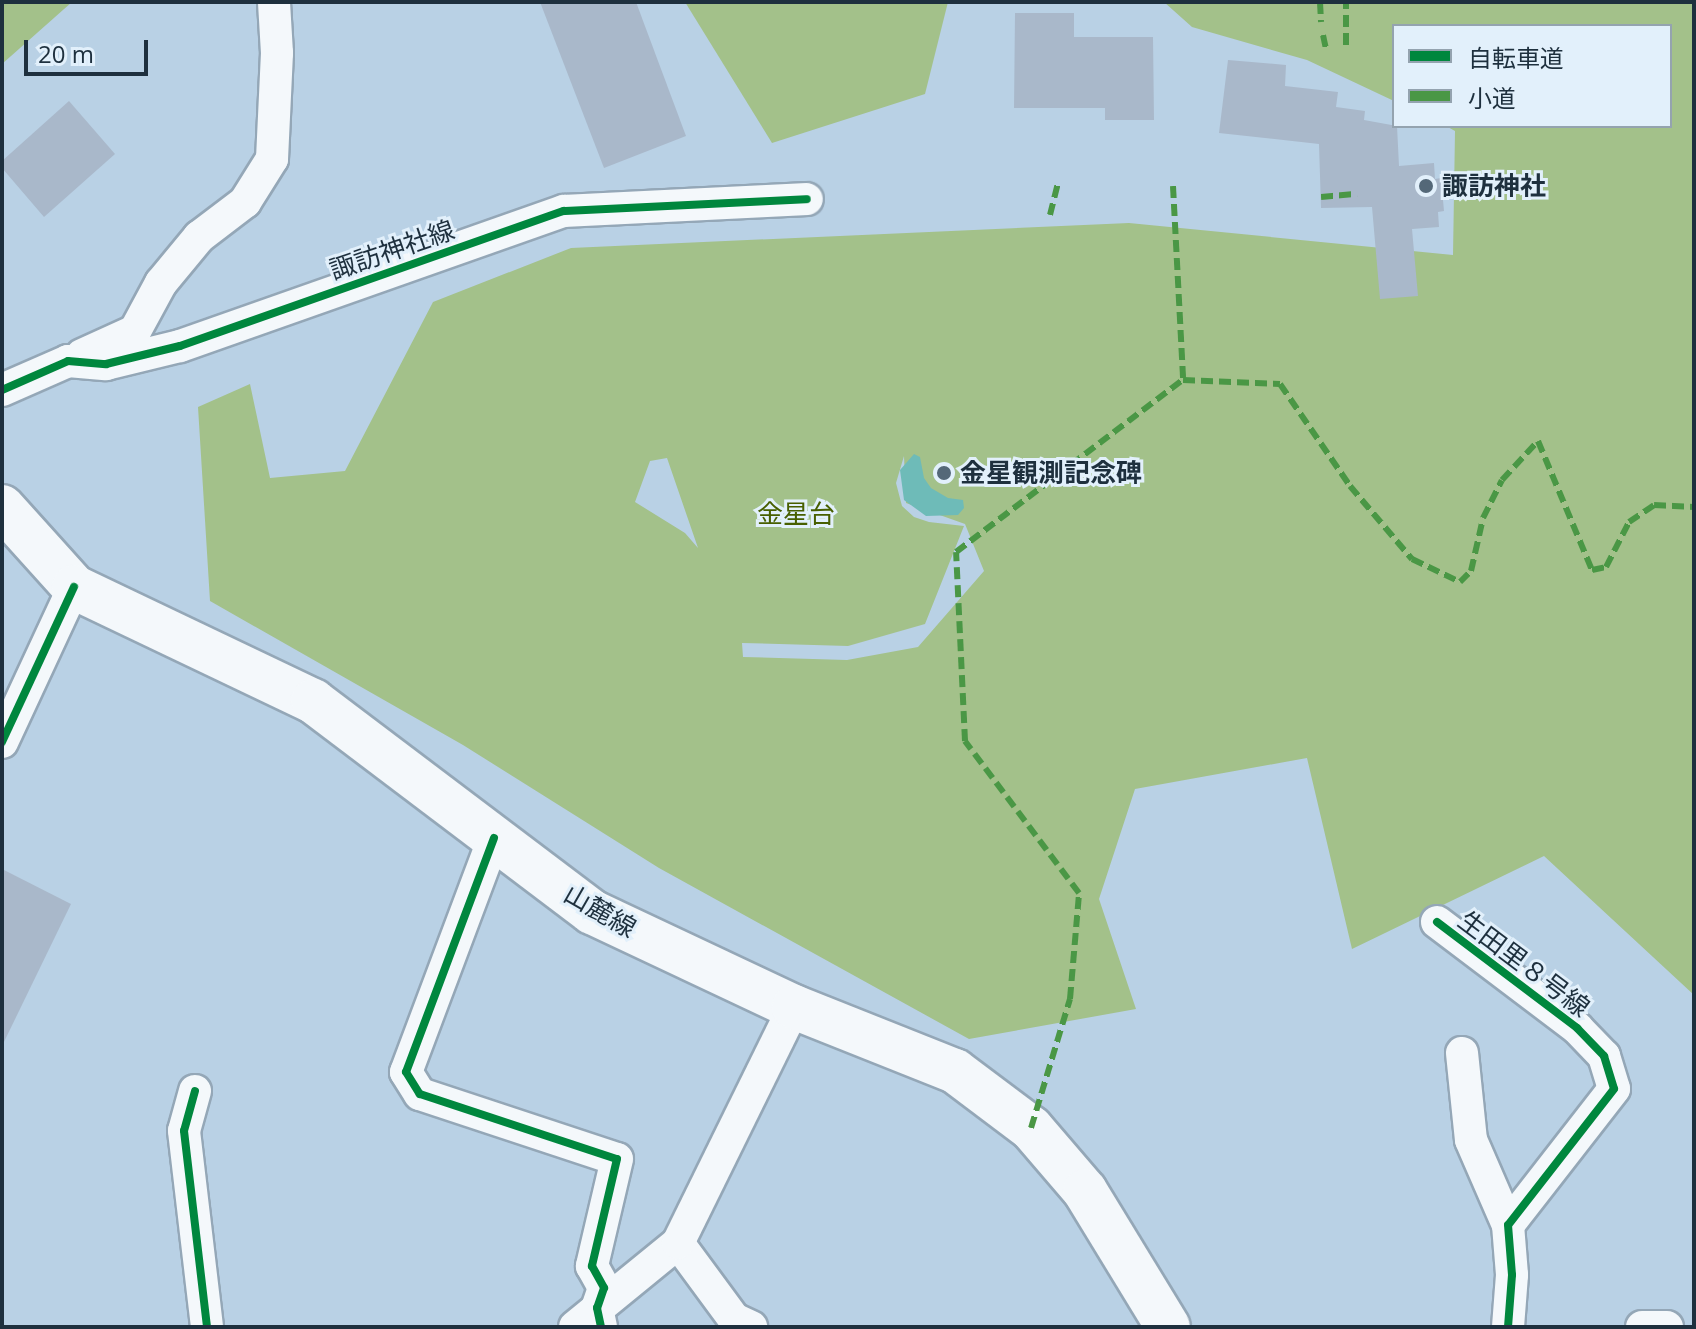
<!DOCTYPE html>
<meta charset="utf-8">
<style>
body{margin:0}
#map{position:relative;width:1696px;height:1329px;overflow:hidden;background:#b9d1e5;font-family:"Open Sans","Noto Sans JP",sans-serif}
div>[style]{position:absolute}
.green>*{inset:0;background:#a3c18a}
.water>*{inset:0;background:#6ebbb8}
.building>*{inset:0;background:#a9b8ca}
.roads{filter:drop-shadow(2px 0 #94a7b7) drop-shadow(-2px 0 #94a7b7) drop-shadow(0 2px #94a7b7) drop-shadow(0 -2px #94a7b7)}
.minor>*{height:32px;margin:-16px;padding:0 16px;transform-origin:16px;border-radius:16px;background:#f4f8fb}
.primary>*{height:44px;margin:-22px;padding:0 22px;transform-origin:22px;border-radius:22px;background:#f4f8fb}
.quiet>*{height:6px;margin-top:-3px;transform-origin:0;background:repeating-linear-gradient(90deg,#4a9745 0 12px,transparent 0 18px)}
.cycleway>*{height:8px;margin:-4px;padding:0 4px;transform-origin:4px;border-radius:4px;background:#00873e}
.dots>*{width:22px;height:22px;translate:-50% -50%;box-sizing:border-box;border:4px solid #e2f0fb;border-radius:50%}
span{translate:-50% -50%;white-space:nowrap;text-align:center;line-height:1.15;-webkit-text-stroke:6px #e2f0fb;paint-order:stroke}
.poi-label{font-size:26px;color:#1e303e;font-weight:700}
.left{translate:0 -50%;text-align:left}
.street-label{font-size:26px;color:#1e303e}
.park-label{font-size:26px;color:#475f00}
.frame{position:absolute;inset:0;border:4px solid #1e303e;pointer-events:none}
.legend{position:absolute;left:1392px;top:24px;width:280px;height:104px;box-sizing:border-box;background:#e2f0fb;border:2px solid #94a3af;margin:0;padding:10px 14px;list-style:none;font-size:24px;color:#1e303e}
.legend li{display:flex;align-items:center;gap:16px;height:40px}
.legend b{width:40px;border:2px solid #94a3af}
.scale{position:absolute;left:24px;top:40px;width:124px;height:36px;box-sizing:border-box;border:4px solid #1e303e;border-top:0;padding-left:10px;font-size:24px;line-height:28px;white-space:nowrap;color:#1e303e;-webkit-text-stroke:6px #e2f0fb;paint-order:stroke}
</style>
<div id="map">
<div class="green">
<i style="clip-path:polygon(2px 2px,72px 2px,2px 64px)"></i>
<i style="clip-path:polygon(685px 2px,948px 2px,925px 94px,772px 143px)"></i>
<i style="clip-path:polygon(evenodd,1164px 2px,1694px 2px,1694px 995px,1544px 856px,1352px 949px,1307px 758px,1135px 789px,1099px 899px,1136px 1009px,969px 1039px,659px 868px,463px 745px,210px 601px,198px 407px,250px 384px,270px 478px,345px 471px,433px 302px,571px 248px,1129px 223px,1453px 255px,1455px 131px,1446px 126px,1670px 126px,1670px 26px,1394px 26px,1394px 101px,1307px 60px,1192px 27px,1164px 2px,904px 456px,906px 503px,965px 524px,984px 571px,918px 647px,847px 660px,743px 657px,742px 643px,848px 646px,925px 624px,964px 526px,929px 522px,914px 517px,902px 506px,896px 483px,904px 456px,1164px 2px,667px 458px,698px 548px,685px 533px,635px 502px,650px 461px,667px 458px)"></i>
</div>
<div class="water">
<i style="clip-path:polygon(914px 454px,920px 457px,924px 478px,931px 488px,948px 498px,963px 500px,964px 508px,958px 515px,926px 516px,904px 500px,900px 470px)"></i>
</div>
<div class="building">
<i style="clip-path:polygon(540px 2px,636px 2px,686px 136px,604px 168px)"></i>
<i style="clip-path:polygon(1015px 13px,1074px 13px,1074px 37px,1153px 37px,1154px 120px,1105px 120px,1105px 108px,1014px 108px)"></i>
<i style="clip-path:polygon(1228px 60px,1286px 65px,1285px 86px,1338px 92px,1336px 107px,1365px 111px,1364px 120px,1397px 126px,1399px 166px,1434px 163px,1435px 179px,1441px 178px,1444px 211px,1438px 212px,1439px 227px,1412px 229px,1418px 296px,1380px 299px,1372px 207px,1321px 208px,1319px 144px,1219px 133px)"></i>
<i style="clip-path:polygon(69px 101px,115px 154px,44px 217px,2px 168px,2px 161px)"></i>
<i style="clip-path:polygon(2px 869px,71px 904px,2px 1046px)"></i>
</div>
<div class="roads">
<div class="minor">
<i style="left:82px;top:355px;width:58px;rotate:-24.4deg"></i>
<i style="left:135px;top:331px;width:55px;rotate:-61.6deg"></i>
<i style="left:161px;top:283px;width:60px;rotate:-50.4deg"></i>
<i style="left:199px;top:237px;width:58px;rotate:-37.3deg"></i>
<i style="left:245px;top:202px;width:51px;rotate:-57.9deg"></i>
<i style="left:272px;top:159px;width:106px;rotate:-87.3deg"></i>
<i style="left:277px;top:53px;width:51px;rotate:-93.4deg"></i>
<i style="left:2px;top:390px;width:72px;rotate:-23.7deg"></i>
<i style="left:68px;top:361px;width:38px;rotate:5deg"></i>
<i style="left:106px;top:364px;width:76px;rotate:-13.7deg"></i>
<i style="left:180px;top:346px;width:407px;rotate:-19.4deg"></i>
<i style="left:564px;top:211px;width:243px;rotate:-2.8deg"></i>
<i style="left:2px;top:742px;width:171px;rotate:-65.1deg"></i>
<i style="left:494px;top:838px;width:250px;rotate:110.6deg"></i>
<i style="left:406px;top:1072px;width:26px;rotate:58deg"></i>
<i style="left:420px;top:1094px;width:207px;rotate:18.3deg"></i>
<i style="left:617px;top:1159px;width:110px;rotate:103.2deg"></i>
<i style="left:592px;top:1266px;width:25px;rotate:61deg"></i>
<i style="left:604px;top:1288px;width:21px;rotate:109deg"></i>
<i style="left:597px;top:1308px;width:19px;rotate:78deg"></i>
<i style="left:1437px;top:922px;width:176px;rotate:37.1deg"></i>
<i style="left:1577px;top:1028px;width:39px;rotate:46deg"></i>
<i style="left:1604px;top:1056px;width:34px;rotate:73deg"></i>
<i style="left:1614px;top:1089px;width:172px;rotate:127.9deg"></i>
<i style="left:1508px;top:1225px;width:50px;rotate:85.4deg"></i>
<i style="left:1512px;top:1275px;width:52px;rotate:94.4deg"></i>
<i style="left:1462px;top:1053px;width:87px;rotate:84.1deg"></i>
<i style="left:1471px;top:1140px;width:93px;rotate:66.5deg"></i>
<i style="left:195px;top:1091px;width:41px;rotate:105.4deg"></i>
<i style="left:184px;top:1131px;width:197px;rotate:83.3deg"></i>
<i style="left:678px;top:1243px;width:94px;rotate:53.6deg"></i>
<i style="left:734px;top:1319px;width:19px;rotate:25deg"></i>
<i style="left:575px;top:1327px;width:133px;rotate:-39.2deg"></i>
<i style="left:678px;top:1243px;width:263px;rotate:-63.8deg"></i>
<i style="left:1642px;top:1327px;width:25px"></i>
</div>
<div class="primary">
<i style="left:2px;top:507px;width:108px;rotate:48deg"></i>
<i style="left:74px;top:587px;width:265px;rotate:25.5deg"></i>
<i style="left:313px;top:701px;width:350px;rotate:37.1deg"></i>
<i style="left:592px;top:912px;width:223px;rotate:25.2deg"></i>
<i style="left:794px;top:1007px;width:173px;rotate:21.7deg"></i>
<i style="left:955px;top:1071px;width:95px;rotate:36.9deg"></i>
<i style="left:1031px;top:1128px;width:83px;rotate:49.4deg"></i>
<i style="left:1085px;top:1191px;width:159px;rotate:58.6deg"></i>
</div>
</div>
<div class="quiet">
<i style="left:1320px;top:2px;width:20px;rotate:87deg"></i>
<i style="left:1323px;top:35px;width:14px;rotate:78deg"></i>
<i style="left:1346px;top:45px;width:43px;rotate:-90deg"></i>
<i style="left:1173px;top:186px;width:194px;rotate:87deg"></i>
<i style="left:1321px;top:197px;width:36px;rotate:-5deg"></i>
<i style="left:1050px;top:215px;width:32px;rotate:-76deg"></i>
<i style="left:1031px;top:1128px;width:135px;rotate:-73.2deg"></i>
<i style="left:1070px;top:999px;width:106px;rotate:-85.1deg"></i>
<i style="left:1079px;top:893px;width:190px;rotate:-126.9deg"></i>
<i style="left:965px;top:741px;width:189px;rotate:-92.7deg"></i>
<i style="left:956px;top:552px;width:285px;rotate:-37.2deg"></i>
<i style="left:1183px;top:380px;width:97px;rotate:2.4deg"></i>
<i style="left:1280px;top:384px;width:124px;rotate:55.5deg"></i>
<i style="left:1350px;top:486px;width:96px;rotate:49.7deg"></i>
<i style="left:1412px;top:559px;width:53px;rotate:25.6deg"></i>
<i style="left:1460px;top:582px;width:16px;rotate:-45deg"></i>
<i style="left:1471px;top:571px;width:54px;rotate:-77.2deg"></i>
<i style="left:1483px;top:518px;width:42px;rotate:-63.4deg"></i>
<i style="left:1502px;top:480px;width:53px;rotate:-47.3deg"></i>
<i style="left:1538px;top:441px;width:140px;rotate:67.3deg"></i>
<i style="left:1592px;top:570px;width:14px;rotate:-12deg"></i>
<i style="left:1606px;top:567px;width:51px;rotate:-62.9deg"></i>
<i style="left:1629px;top:522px;width:30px;rotate:-34deg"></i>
<i style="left:1654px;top:505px;width:40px;rotate:2.9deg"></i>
</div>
<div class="cycleway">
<i style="left:2px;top:390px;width:72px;rotate:-23.7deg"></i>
<i style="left:68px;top:361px;width:38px;rotate:5deg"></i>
<i style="left:106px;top:364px;width:76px;rotate:-13.7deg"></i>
<i style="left:180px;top:346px;width:407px;rotate:-19.4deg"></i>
<i style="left:564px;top:211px;width:243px;rotate:-2.8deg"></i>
<i style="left:2px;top:742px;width:171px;rotate:-65.1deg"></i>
<i style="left:494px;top:838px;width:250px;rotate:110.6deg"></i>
<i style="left:406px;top:1072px;width:26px;rotate:58deg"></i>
<i style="left:420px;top:1094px;width:207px;rotate:18.3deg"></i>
<i style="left:617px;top:1159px;width:110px;rotate:103.2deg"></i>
<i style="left:592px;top:1266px;width:25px;rotate:61deg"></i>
<i style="left:604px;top:1288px;width:21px;rotate:109deg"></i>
<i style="left:597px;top:1308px;width:19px;rotate:78deg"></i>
<i style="left:1437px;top:922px;width:176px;rotate:37.1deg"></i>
<i style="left:1577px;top:1028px;width:39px;rotate:46deg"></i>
<i style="left:1604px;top:1056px;width:34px;rotate:73deg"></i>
<i style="left:1614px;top:1089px;width:172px;rotate:127.9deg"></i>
<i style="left:1508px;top:1225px;width:50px;rotate:85.4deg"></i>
<i style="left:1512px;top:1275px;width:52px;rotate:94.4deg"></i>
<i style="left:195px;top:1091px;width:41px;rotate:105.4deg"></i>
<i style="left:184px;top:1131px;width:197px;rotate:83.3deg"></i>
</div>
<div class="dots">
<i style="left:1426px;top:186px;background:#546878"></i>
<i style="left:944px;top:473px;background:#546878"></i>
</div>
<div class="poi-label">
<span class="left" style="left:1442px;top:186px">諏訪神社</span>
<span class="left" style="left:960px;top:473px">金星観測記念碑</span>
</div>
<div class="street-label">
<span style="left:392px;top:250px;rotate:-19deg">諏訪神社線</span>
<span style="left:600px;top:911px;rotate:30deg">山麓線</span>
<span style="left:1524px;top:964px;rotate:37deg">生田里８号線</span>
</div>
<div class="park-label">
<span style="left:796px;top:514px">金星台</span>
</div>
<div class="frame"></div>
<ul class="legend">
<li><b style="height:10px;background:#00873e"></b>自転車道</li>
<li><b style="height:10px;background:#4a9745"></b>小道</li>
</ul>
<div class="scale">20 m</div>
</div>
